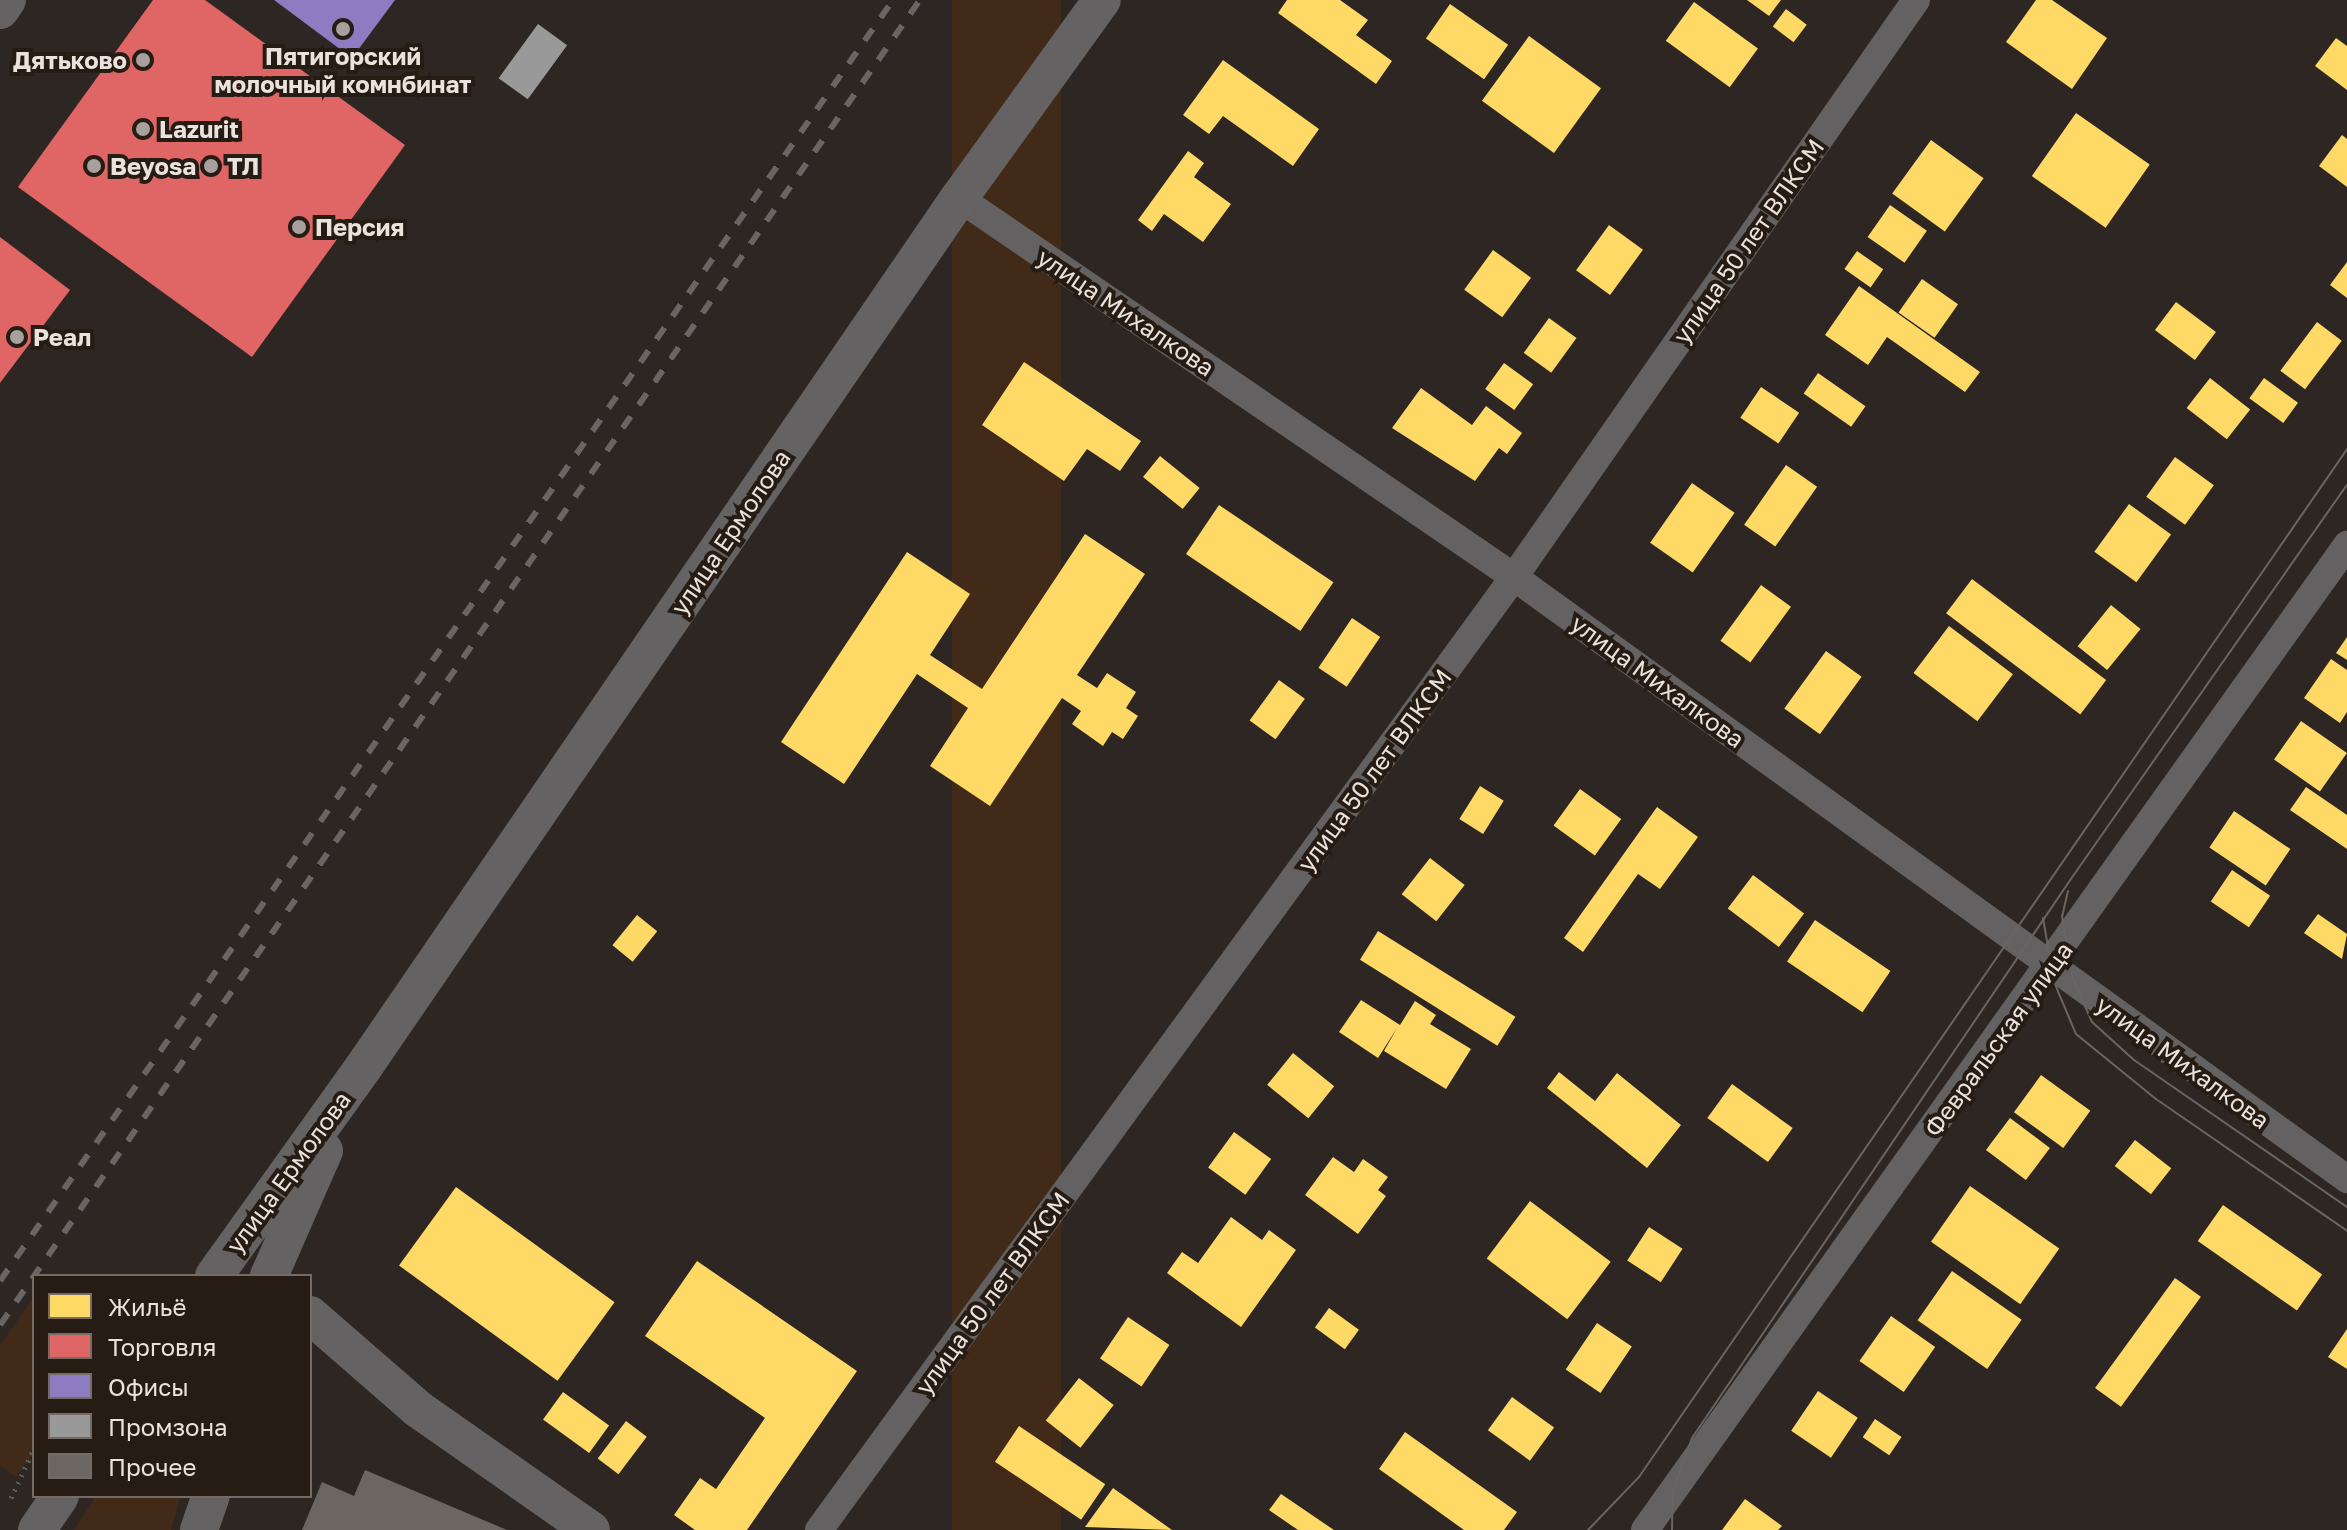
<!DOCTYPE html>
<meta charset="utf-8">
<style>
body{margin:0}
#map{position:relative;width:2347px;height:1530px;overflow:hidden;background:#2d2622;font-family:"Golos Text",sans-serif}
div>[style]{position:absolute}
.green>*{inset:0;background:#422a19;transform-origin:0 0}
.homes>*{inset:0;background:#ffd966;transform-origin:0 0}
.shops>*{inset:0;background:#e06666}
.offices>*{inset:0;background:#8e7cc3}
.industry>*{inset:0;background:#999;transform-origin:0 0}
.building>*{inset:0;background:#6c6663}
.path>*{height:5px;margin-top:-2.5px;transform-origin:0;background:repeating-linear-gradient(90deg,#605d5d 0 2px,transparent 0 8px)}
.street>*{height:28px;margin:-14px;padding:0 14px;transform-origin:14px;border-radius:14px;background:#636161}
.secondary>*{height:38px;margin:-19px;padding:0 19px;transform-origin:19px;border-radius:19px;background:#656263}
.tram>*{height:2px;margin:-1px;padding:0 1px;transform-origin:1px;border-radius:1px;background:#686564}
.rail>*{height:6px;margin-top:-3px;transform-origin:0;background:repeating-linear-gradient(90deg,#686564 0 14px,transparent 0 28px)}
.dots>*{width:22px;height:22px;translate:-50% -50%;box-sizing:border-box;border:4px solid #271c14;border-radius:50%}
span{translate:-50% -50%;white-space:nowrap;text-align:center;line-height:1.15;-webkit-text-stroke:8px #271c14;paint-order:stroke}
.poi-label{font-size:24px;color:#eae2dd;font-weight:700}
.right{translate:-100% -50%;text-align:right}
.left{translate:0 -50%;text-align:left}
.street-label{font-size:24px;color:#eae2dd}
.legend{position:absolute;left:32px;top:1274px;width:280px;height:224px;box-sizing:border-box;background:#271c14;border:2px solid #756b64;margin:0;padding:10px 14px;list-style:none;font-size:24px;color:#eae2dd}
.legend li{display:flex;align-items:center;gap:16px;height:40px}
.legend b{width:40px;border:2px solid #756b64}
</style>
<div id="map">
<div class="green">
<i style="left:952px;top:0;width:109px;height:1563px"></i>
<i style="clip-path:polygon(34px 1297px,34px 1452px,16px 1477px,0 1466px,0 1345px)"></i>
<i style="clip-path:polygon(96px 1496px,181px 1496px,171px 1530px,74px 1530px)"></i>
</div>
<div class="homes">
<i style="clip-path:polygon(1287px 0,1340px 0,1368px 20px,1356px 35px,1392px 61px,1376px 84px,1278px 13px)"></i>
<i style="clip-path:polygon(1747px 0,1781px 0,1769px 16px)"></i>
<i style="clip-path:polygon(2036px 0,2052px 0,2107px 38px,2072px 89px,2006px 42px)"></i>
<i style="left:1694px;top:2px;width:79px;height:48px;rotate:36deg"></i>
<i style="left:1450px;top:4px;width:71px;height:42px;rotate:35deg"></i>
<i style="left:1786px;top:9px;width:26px;height:22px;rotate:37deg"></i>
<i style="left:1529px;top:36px;width:89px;height:80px;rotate:36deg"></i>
<i style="clip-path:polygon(2336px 38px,2347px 46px,2347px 90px,2315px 66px)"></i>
<i style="clip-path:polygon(1223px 60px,1319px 129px,1293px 166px,1223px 116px,1209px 134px,1183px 115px)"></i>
<i style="left:2076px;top:113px;width:90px;height:77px;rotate:35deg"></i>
<i style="clip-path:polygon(2342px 135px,2347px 139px,2347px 187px,2319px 166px)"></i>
<i style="left:1931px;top:140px;width:65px;height:66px;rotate:36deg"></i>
<i style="clip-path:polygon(1188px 151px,1204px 163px,1194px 177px,1231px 204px,1203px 242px,1164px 214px,1152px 231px,1138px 220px)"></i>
<i style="left:1890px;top:205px;width:45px;height:39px;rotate:35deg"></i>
<i style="left:1609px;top:225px;width:42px;height:56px;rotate:36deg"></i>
<i style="left:1493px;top:250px;width:47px;height:49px;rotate:36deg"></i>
<i style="left:1857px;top:251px;width:32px;height:22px;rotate:35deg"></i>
<i style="clip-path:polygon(2347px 262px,2347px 298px,2330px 285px)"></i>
<i style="left:1922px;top:279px;width:44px;height:41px;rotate:35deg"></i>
<i style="clip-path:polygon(1859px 286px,1980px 372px,1965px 392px,1887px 337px,1868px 365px,1825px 335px)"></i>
<i style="left:2176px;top:302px;width:50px;height:35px;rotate:37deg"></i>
<i style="left:1549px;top:318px;width:34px;height:43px;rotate:36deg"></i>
<i style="left:2317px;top:322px;width:31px;height:61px;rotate:37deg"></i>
<i style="clip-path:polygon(1024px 362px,1141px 441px,1120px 471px,1087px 449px,1064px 481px,982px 425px)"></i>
<i style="left:1504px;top:363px;width:36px;height:32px;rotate:36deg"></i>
<i style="left:1818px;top:373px;width:58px;height:25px;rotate:35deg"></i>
<i style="left:2210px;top:378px;width:51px;height:38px;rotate:38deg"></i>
<i style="left:2264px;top:378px;width:42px;height:25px;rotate:36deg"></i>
<i style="left:1761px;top:387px;width:46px;height:37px;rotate:34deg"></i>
<i style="clip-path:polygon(1421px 388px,1472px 425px,1486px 406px,1522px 433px,1507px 454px,1499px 448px,1475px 481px,1392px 428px)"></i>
<i style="left:1160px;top:456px;width:51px;height:27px;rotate:39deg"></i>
<i style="left:2175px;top:457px;width:48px;height:49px;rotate:36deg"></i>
<i style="left:1786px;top:465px;width:38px;height:73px;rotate:35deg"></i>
<i style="left:1692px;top:483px;width:52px;height:73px;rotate:35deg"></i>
<i style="left:2129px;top:504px;width:52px;height:59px;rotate:36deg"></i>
<i style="left:1219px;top:505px;width:138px;height:59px;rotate:34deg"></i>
<i style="clip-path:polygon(1085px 534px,1145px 574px,1077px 675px,1097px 688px,1107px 673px,1136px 692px,1126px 708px,1138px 716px,1123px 739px,1112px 732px,1103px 746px,1072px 724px,1081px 711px,1062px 698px,990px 806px,930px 766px,968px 708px,917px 674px,844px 784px,781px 742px,907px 552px,970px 594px,930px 655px,982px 689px)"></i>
<i style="left:1972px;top:579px;width:168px;height:43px;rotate:37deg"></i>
<i style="left:1761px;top:585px;width:37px;height:69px;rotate:36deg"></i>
<i style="left:2111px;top:605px;width:38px;height:53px;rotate:39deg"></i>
<i style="left:1352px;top:618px;width:34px;height:60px;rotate:34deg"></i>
<i style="left:1949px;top:626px;width:80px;height:59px;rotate:37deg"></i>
<i style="clip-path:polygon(2347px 637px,2347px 660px,2336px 653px)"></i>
<i style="left:1826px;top:651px;width:44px;height:71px;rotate:36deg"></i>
<i style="clip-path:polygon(2331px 659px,2347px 670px,2347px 712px,2340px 723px,2304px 698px)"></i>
<i style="left:1279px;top:680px;width:32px;height:50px;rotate:36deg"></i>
<i style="left:2301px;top:721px;width:56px;height:47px;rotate:35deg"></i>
<i style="left:1480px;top:786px;width:28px;height:39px;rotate:32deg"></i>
<i style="clip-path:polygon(2306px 787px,2347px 815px,2347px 849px,2290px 810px)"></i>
<i style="left:1580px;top:789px;width:51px;height:45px;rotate:36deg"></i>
<i style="clip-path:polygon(1657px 807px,1698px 837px,1660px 889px,1638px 874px,1583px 952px,1564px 938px)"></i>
<i style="left:2234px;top:811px;width:68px;height:44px;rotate:34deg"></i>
<i style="left:1430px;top:858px;width:44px;height:46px;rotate:38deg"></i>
<i style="left:2232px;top:870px;width:46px;height:38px;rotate:34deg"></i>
<i style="left:1753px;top:875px;width:64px;height:42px;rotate:37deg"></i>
<i style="clip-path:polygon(2318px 914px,2347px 934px,2342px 959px,2304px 933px)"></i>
<i style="left:637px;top:915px;width:26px;height:39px;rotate:39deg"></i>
<i style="left:1815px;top:920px;width:91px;height:50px;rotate:34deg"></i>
<i style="left:1378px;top:931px;width:162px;height:34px;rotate:32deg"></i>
<i style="clip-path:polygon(1361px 1000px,1400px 1025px,1415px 1001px,1436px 1015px,1430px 1024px,1471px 1049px,1446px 1089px,1384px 1051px,1397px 1028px,1378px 1058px,1339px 1032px)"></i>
<i style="left:1293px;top:1053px;width:53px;height:41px;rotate:39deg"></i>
<i style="clip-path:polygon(1559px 1072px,1595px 1101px,1617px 1073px,1681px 1125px,1647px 1168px,1547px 1088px)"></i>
<i style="left:2041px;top:1075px;width:61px;height:46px;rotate:36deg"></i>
<i style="left:1732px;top:1084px;width:75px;height:42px;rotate:36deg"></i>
<i style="left:2010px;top:1118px;width:50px;height:40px;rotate:37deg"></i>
<i style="left:1234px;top:1132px;width:46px;height:44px;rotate:36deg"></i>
<i style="left:2135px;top:1140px;width:46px;height:33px;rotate:38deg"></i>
<i style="clip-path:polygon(1333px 1157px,1354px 1172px,1363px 1159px,1388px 1177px,1378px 1190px,1386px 1196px,1358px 1234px,1305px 1195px)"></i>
<i style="left:1970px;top:1186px;width:109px;height:68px;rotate:35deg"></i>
<i style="left:456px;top:1187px;width:196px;height:97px;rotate:36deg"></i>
<i style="left:1530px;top:1201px;width:101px;height:72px;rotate:37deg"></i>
<i style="left:2223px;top:1205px;width:121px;height:44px;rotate:35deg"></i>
<i style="clip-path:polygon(1231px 1217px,1262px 1240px,1269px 1230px,1296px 1250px,1241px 1327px,1167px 1273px,1182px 1252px,1198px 1263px)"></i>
<i style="left:1649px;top:1227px;width:40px;height:40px;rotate:33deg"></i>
<i style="clip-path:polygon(697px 1261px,857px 1371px,747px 1530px,695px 1530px,674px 1515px,700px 1478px,716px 1489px,765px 1418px,645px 1336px)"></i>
<i style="left:1952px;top:1271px;width:85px;height:60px;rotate:35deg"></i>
<i style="left:2175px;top:1278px;width:32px;height:136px;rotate:36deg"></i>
<i style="left:1329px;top:1308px;width:37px;height:24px;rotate:36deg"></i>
<i style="left:1891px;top:1316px;width:54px;height:55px;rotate:35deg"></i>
<i style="left:1128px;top:1317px;width:50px;height:50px;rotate:34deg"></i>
<i style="left:1597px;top:1323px;width:42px;height:56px;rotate:34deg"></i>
<i style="clip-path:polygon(2347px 1329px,2347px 1369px,2328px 1357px)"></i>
<i style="left:1079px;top:1378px;width:44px;height:54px;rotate:38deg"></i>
<i style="left:1818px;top:1391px;width:48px;height:48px;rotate:34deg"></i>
<i style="left:563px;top:1392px;width:57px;height:34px;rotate:36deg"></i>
<i style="left:1512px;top:1397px;width:52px;height:41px;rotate:36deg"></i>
<i style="left:1875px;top:1419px;width:32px;height:22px;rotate:34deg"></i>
<i style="left:626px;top:1421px;width:26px;height:47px;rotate:37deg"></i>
<i style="left:1019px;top:1426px;width:104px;height:43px;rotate:34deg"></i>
<i style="clip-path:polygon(1405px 1432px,1517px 1512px,1504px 1530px,1464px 1530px,1379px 1469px)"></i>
<i style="clip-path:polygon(1113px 1488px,1172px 1530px,1085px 1527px)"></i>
<i style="clip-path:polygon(1281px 1494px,1334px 1530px,1298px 1530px,1269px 1510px)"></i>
<i style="clip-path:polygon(1745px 1499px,1782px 1526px,1778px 1530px,1722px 1530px)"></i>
</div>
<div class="shops">
<i style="clip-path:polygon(153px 0,205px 0,405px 145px,252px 357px,18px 187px)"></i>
<i style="clip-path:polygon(0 237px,70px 290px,0 383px)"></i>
</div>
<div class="offices">
<i style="clip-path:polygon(274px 0,395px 0,352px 58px)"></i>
</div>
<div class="industry">
<i style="left:538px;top:24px;width:36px;height:67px;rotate:36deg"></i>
</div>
<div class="building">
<i style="clip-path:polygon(365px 1470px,507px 1530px,302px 1530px,322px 1482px,354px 1496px)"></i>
</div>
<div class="path">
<i style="left:11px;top:1498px;width:54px;rotate:-64.9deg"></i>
</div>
<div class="street">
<i style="left:959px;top:198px;width:672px;rotate:34.33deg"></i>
<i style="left:1514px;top:577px;width:1028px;rotate:35.86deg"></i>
<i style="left:819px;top:1530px;width:1180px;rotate:-53.9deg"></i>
<i style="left:1514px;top:577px;width:703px;rotate:-55.13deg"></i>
<i style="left:1645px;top:1530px;width:1210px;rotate:-54.52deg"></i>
</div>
<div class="secondary">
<i style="left:0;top:10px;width:12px;rotate:-55deg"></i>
<i style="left:214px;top:1276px;width:256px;rotate:-54.4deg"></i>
<i style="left:363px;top:1068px;width:1055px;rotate:-55.59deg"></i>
<i style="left:959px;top:198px;width:244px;rotate:-54.2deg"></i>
<i style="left:269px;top:1276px;width:137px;rotate:-66.3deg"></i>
<i style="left:310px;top:1315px;width:143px;rotate:41deg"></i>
<i style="left:418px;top:1409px;width:211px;rotate:35deg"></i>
<i style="left:37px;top:1530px;width:41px;rotate:-55.9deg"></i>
<i style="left:199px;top:1530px;width:36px;rotate:-71deg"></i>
</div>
<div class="tram">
<i style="left:2068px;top:891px;width:26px;rotate:103deg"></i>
<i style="left:2062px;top:916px;width:62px;rotate:80.7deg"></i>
<i style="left:2072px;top:977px;width:49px;rotate:66deg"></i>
<i style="left:2092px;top:1022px;width:57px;rotate:42.1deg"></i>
<i style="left:2134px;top:1060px;width:259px;rotate:34.6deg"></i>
<i style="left:2043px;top:918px;width:65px;rotate:80.2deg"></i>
<i style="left:2054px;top:982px;width:56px;rotate:67.1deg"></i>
<i style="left:2076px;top:1034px;width:103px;rotate:39.1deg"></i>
<i style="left:2156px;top:1099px;width:232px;rotate:34.6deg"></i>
<i style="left:1588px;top:1530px;width:74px;rotate:-46.1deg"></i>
<i style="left:1639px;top:1477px;width:1248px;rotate:-55.44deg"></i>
<i style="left:1672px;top:1530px;width:39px;rotate:-89deg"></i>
<i style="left:1673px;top:1491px;width:56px;rotate:-70.3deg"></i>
<i style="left:1692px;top:1438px;width:679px;rotate:-55.87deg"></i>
<i style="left:2073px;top:876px;width:477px;rotate:-55deg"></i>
</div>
<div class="rail">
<i style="left:0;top:1281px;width:1562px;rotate:-55.12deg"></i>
<i style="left:0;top:1325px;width:1613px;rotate:-55.23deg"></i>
</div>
<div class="dots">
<i style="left:343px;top:29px;background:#a8a09c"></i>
<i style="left:143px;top:60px;background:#a8a09c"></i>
<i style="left:143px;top:129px;background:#a8a09c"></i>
<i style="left:94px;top:166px;background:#a8a09c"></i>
<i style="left:211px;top:166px;background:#a8a09c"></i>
<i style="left:299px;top:227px;background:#a8a09c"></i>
<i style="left:17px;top:337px;background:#a8a09c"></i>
</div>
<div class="poi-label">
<span style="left:343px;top:70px">Пятигорский<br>молочный комнбинат</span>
<span class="right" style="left:127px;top:60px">Дятьково</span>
<span class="left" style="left:159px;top:129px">Lazurit</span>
<span class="left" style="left:110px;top:166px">Beyosa</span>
<span class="left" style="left:227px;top:166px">ТЛ</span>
<span class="left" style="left:315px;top:227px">Персия</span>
<span class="left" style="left:33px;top:337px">Реал</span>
</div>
<div class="street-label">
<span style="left:1748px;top:241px;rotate:-55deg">улица 50 лет ВЛКСМ</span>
<span style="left:1126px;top:312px;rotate:34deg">улица Михалкова</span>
<span style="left:730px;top:532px;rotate:-56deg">улица Ермолова</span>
<span style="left:1658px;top:681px;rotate:36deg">улица Михалкова</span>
<span style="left:1374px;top:770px;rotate:-54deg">улица 50 лет ВЛКСМ</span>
<span style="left:1998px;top:1039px;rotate:-54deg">Февральская улица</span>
<span style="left:2183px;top:1062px;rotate:36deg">улица Михалкова</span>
<span style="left:288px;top:1172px;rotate:-54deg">улица Ермолова</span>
<span style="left:992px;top:1293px;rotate:-54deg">улица 50 лет ВЛКСМ</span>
</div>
<ul class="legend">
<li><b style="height:22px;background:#ffd966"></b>Жильё</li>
<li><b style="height:22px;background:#e06666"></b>Торговля</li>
<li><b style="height:22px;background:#8e7cc3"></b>Офисы</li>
<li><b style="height:22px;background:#999"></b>Промзона</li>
<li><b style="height:22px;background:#6c6663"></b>Прочее</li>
</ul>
</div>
